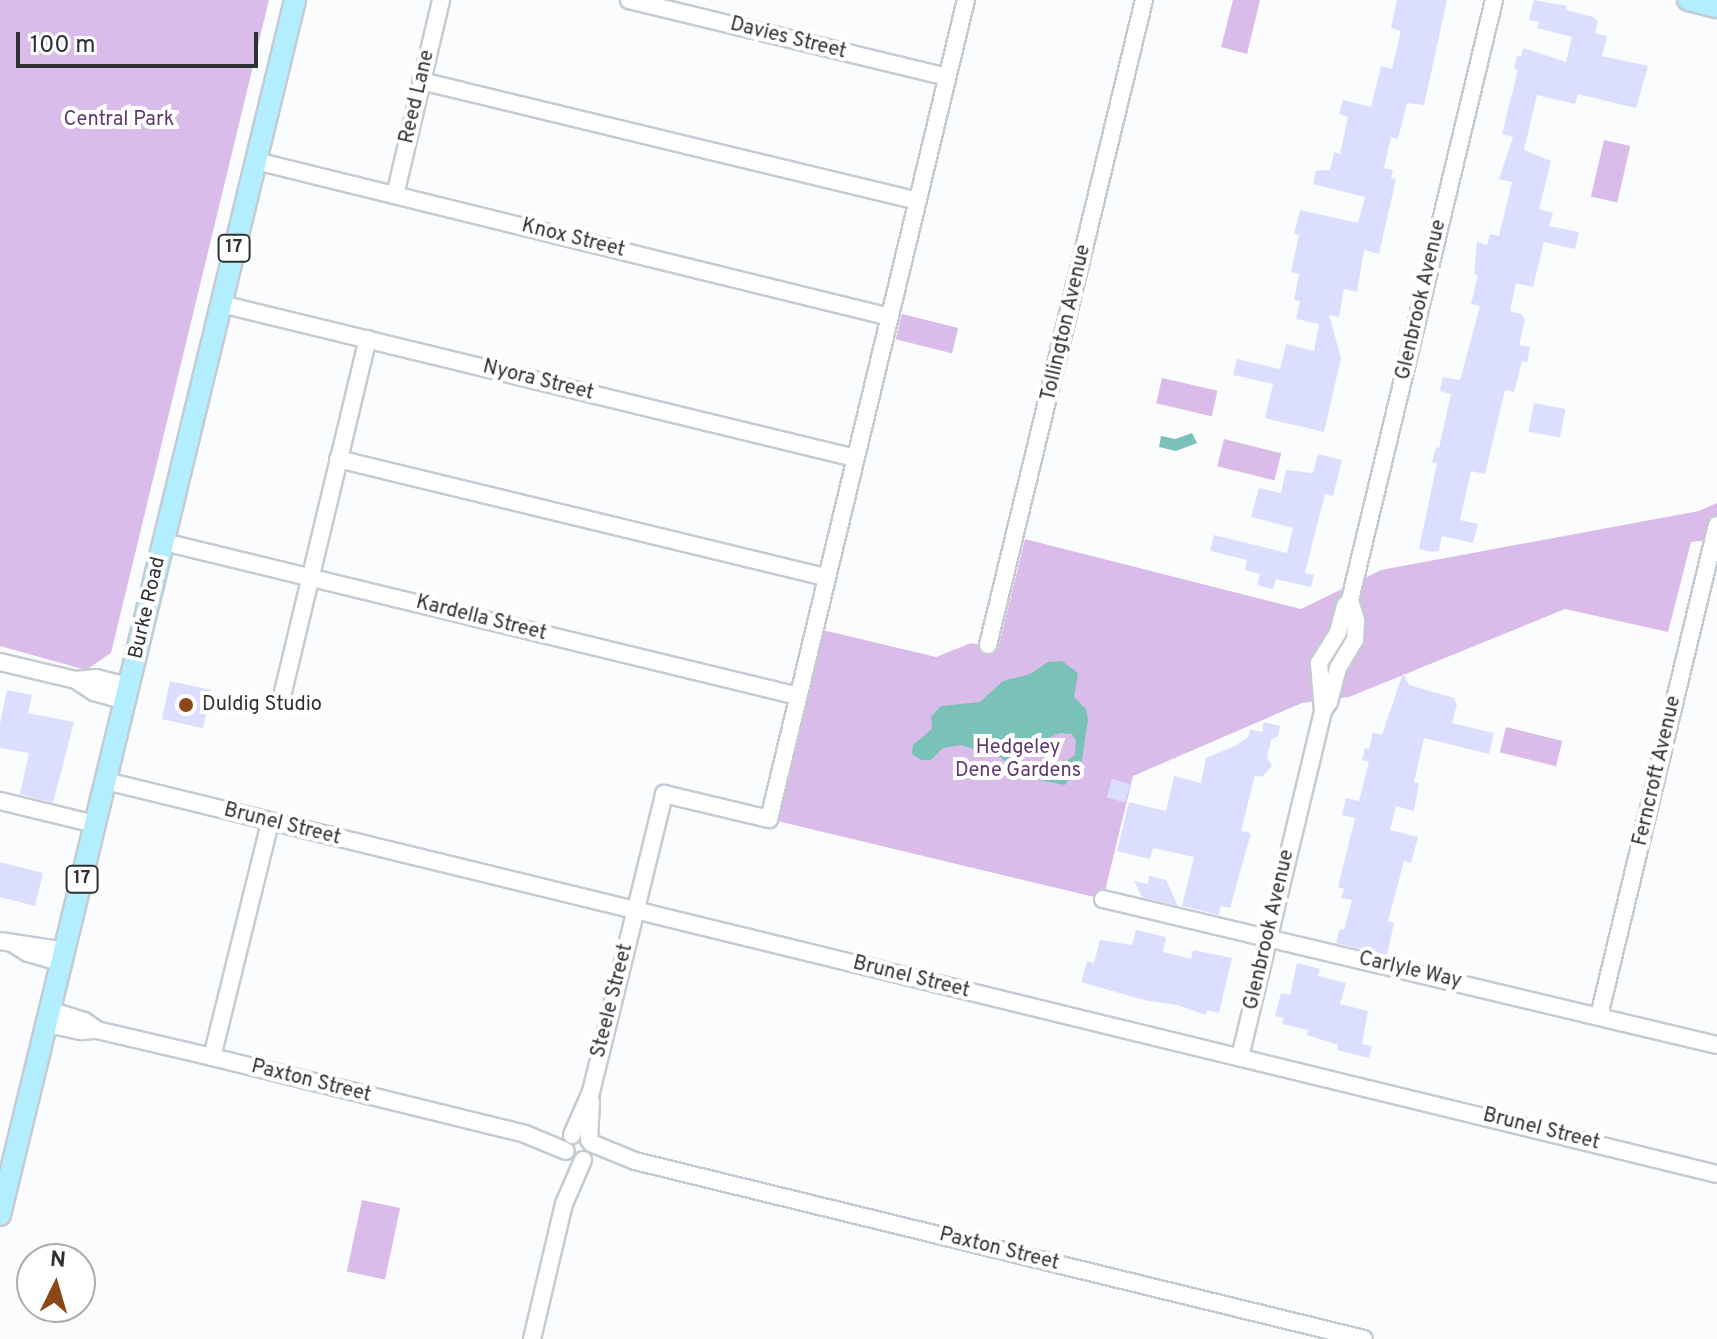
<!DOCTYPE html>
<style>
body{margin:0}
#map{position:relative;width:1717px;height:1339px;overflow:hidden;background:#fafcfd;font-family:Overpass,sans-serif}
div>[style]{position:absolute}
.green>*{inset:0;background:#dabcea;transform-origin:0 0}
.water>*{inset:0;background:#7ac2b8}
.building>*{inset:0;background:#dcdeff;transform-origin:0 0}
.roads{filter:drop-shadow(2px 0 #c4cbd3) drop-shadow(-2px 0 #c4cbd3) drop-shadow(0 2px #c4cbd3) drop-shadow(0 -2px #c4cbd3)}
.minor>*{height:16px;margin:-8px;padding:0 8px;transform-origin:8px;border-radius:8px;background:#fff}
.major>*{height:20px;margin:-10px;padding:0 10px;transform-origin:10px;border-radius:10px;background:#b3eefe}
.dots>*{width:22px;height:22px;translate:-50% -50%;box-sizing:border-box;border:4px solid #fff;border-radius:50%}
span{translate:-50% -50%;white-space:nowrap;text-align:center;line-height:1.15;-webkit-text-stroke:8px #fff;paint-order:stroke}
.shield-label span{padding:2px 6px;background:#fff;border:2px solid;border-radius:6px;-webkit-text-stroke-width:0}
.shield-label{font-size:18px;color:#2e3134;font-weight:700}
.street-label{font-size:20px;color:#2e3134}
.park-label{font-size:20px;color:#603872}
.poi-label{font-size:20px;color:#2e3134}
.left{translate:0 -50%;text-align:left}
.north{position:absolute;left:16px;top:1243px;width:80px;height:80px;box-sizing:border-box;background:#fff;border:2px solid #abadae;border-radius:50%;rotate:5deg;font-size:22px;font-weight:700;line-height:32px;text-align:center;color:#2e3134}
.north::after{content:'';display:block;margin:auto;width:28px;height:36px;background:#8a4717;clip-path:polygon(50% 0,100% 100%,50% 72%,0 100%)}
.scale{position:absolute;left:16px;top:32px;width:242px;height:36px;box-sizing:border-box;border:4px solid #2e3134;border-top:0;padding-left:10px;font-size:24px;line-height:28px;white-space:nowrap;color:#2e3134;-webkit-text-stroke:6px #fff;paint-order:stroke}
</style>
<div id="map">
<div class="green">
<i style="clip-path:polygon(0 0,269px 0,111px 653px,86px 670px,0 646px)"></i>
<i style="clip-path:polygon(1233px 0,1260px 0,1247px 54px,1221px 47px)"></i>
<i style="left:1604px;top:140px;width:27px;height:58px;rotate:13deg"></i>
<i style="left:902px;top:314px;width:58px;height:26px;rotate:14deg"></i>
<i style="left:1162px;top:378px;width:57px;height:26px;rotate:13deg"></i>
<i style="left:1224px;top:439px;width:59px;height:28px;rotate:14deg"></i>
<i style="clip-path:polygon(1717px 503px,1717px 539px,1691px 542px,1668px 632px,1565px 609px,1349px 697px,1302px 703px,1133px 776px,1103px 899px,769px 819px,814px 628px,936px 657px,971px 643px,998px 649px,1025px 539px,1301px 609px,1381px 570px,1699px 511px)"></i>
<i style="left:1506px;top:727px;width:58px;height:26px;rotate:14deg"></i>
<i style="left:362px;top:1200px;width:39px;height:73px;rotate:12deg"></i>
</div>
<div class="water">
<i style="clip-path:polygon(1192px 433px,1197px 443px,1176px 451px,1159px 447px,1161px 436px,1175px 439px)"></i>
<i style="clip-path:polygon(evenodd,1062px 661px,1078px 673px,1074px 697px,1086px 709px,1088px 720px,1082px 760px,1065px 785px,1024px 777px,999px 756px,960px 745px,943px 748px,931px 760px,921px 760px,912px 754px,913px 745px,932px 729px,931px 717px,941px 706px,980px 702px,1003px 681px,1030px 674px,1048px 662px,1062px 661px,1060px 733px,1072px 734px,1076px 741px,1075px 755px,1063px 764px,1038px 771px,1020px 764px,1008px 749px,1016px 740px,1039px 742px,1060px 733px)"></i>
</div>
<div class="building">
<i style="clip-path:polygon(1397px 0,1447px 0,1424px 105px,1407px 103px,1398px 139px,1391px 137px,1384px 168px,1393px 170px,1391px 178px,1396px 179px,1379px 254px,1364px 250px,1357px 292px,1344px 289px,1339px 317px,1329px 315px,1341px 358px,1324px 432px,1265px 418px,1273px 384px,1233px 375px,1237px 359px,1280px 369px,1286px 344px,1314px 351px,1319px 324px,1296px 319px,1300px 301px,1294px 300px,1299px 274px,1291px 272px,1299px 235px,1294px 234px,1300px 210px,1358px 223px,1365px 197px,1313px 184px,1316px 171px,1330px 170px,1334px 152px,1340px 154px,1348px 117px,1339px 114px,1343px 100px,1371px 107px,1381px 66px,1392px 69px,1401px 31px,1391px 28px)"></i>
<i style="clip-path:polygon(1534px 0,1567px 6px,1566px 10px,1593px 17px,1598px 21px,1595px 33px,1607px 36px,1602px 56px,1648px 66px,1636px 108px,1578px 94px,1575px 104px,1537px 95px,1524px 150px,1551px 161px,1539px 209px,1553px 213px,1549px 226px,1579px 232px,1575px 249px,1544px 242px,1533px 287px,1516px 283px,1510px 311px,1521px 314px,1525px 320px,1519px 345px,1530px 347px,1527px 362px,1522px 361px,1514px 392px,1505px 390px,1485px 474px,1471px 471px,1460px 520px,1478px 524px,1473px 543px,1442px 536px,1439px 551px,1432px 552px,1419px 549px,1437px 463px,1432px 462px,1436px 447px,1439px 448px,1451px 394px,1440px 391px,1443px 377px,1460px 380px,1480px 306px,1471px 304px,1478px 275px,1474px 274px,1477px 242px,1487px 245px,1490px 234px,1499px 236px,1512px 182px,1499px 179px,1513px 137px,1502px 134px,1518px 70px,1514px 69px,1517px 56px,1521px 57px,1523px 48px,1566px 62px,1572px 37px,1537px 28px,1539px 22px,1529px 20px)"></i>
<i style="left:1534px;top:403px;width:32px;height:29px;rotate:11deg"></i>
<i style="clip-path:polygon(1318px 454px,1342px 460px,1333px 496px,1325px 494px,1315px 533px,1305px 573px,1314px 575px,1311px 587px,1276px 579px,1273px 589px,1257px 585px,1260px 574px,1245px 570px,1247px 560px,1210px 551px,1214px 535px,1287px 553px,1293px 528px,1251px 517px,1259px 488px,1281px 493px,1286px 470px,1313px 473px)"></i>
<i style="clip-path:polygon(1403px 673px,1409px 685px,1454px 698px,1457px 704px,1452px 723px,1494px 733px,1489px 754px,1424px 738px,1414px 782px,1419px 783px,1414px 811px,1396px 806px,1390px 830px,1418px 837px,1411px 863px,1404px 861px,1388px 921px,1394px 923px,1387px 955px,1336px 943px,1340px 929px,1344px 930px,1352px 900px,1341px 898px,1344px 889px,1338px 887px,1355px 818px,1342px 815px,1346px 798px,1359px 801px,1369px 762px,1362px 760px,1365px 748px,1369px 749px,1373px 732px,1382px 735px)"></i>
<i style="left:170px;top:681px;width:42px;height:39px;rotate:12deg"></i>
<i style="clip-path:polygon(7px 690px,32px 695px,28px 713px,74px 722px,53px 803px,20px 794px,29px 753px,0 748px,0 724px)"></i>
<i style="clip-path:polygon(1264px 722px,1280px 726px,1278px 736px,1271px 740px,1267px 758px,1272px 766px,1262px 777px,1255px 775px,1241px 831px,1251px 833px,1230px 908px,1221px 906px,1219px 915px,1182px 906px,1194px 857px,1153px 848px,1150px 859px,1117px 851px,1129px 802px,1166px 811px,1174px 776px,1201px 783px,1206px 758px,1235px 746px,1248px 737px,1250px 729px,1262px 732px)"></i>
<i style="left:1112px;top:779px;width:19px;height:19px;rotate:16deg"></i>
<i style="clip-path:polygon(0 862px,43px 873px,35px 906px,0 897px)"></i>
<i style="clip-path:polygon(1149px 876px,1166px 880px,1178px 906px,1142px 897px,1134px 881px,1148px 884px)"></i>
<i style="clip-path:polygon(1136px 930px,1166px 937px,1163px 952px,1191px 959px,1193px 950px,1232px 958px,1219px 1013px,1207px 1010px,1206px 1015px,1177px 1005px,1144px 1000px,1081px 982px,1087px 961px,1094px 963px,1100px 940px,1132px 945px)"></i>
<i style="clip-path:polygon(1297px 963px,1320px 969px,1318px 976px,1346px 983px,1340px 1004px,1368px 1011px,1362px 1044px,1372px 1046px,1369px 1058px,1337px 1050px,1338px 1045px,1307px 1035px,1308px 1030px,1282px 1024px,1284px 1018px,1275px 1016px,1281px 993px,1290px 995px)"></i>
</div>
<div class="roads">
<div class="minor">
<i style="left:629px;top:0;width:327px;rotate:13.6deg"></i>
<i style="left:421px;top:81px;width:511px;rotate:13.57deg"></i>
<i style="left:256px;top:161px;width:653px;rotate:13.82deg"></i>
<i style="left:395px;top:195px;width:200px;rotate:-76.7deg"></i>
<i style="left:221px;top:304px;width:652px;rotate:13.65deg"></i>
<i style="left:338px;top:459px;width:501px;rotate:13.62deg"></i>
<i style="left:164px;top:542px;width:652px;rotate:13.65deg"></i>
<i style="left:988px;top:645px;width:664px;rotate:-76.4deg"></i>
<i style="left:0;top:662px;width:78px;rotate:13.3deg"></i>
<i style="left:76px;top:680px;width:20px;rotate:-6deg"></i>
<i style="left:96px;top:678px;width:34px;rotate:14deg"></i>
<i style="left:76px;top:680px;width:22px;rotate:34deg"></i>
<i style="left:94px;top:692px;width:33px;rotate:16deg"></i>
<i style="left:283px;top:692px;width:363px;rotate:-76.5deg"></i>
<i style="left:1323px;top:711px;width:48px;rotate:-94.8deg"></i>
<i style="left:1319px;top:663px;width:36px;rotate:-58deg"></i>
<i style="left:1338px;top:632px;width:27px;rotate:-75deg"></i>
<i style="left:1345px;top:606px;width:8px;rotate:-50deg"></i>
<i style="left:1350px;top:600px;width:617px;rotate:-76.5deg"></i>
<i style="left:106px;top:781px;width:1658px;rotate:13.71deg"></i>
<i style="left:0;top:801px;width:98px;rotate:13.6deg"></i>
<i style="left:1103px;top:899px;width:631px;rotate:13.38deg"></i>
<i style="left:0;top:941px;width:66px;rotate:8.7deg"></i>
<i style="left:15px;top:945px;width:15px;rotate:32deg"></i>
<i style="left:28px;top:953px;width:35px;rotate:16deg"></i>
<i style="left:50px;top:1010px;width:36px;rotate:18deg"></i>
<i style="left:84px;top:1021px;width:14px;rotate:34deg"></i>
<i style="left:1599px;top:1016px;width:505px;rotate:-76.49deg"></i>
<i style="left:47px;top:1024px;width:35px;rotate:12deg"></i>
<i style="left:81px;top:1031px;width:16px;rotate:-4deg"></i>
<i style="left:97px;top:1030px;width:118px;rotate:13.2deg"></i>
<i style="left:212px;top:1057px;width:322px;rotate:13.8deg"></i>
<i style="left:525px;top:1134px;width:44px;rotate:22.5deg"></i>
<i style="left:212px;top:1057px;width:242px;rotate:-76.1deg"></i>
<i style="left:1240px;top:1057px;width:356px;rotate:-76.5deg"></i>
<i style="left:1323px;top:711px;width:11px;rotate:-56deg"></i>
<i style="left:1329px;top:702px;width:35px;rotate:-75deg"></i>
<i style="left:1338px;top:668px;width:33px;rotate:-59deg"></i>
<i style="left:1355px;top:640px;width:20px;rotate:-87deg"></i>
<i style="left:1356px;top:620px;width:21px;rotate:-107deg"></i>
<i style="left:572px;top:1135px;width:47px;rotate:-66.2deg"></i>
<i style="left:591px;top:1092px;width:307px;rotate:-76.2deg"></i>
<i style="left:664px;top:794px;width:108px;rotate:13.4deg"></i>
<i style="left:769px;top:819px;width:842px;rotate:-76.48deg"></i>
<i style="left:589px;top:1140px;width:39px;rotate:-87deg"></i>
<i style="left:591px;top:1143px;width:48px;rotate:22.2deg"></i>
<i style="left:635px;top:1161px;width:750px;rotate:13.72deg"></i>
<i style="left:532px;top:1339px;width:139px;rotate:-76.7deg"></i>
<i style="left:564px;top:1204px;width:48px;rotate:-66.6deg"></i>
</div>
<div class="major">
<i style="left:1688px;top:0;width:30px;rotate:14deg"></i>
<i style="left:0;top:1215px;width:1250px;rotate:-76.35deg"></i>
</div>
</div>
<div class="dots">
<i style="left:186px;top:705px;background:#8a4717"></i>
</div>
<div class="shield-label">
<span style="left:234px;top:248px">17</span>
<span style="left:82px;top:879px">17</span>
</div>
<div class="street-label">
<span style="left:788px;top:39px;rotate:14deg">Davies Street</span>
<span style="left:418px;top:97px;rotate:-77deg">Reed Lane</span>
<span style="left:573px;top:239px;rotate:14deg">Knox Street</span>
<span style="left:1422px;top:300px;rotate:-77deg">Glenbrook Avenue</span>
<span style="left:1067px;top:323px;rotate:-77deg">Tollington Avenue</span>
<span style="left:538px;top:381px;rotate:14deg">Nyora Street</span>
<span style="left:148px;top:608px;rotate:-77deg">Burke Road</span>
<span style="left:481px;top:619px;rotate:14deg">Kardella Street</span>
<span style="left:1658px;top:771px;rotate:-77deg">Ferncroft Avenue</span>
<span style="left:282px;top:825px;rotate:14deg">Brunel Street</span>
<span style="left:1270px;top:930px;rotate:-77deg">Glenbrook Avenue</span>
<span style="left:1410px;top:971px;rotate:13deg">Carlyle Way</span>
<span style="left:911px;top:978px;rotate:14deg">Brunel Street</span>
<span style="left:613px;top:1001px;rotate:-76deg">Steele Street</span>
<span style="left:311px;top:1082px;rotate:14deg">Paxton Street</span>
<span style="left:1541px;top:1130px;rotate:14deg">Brunel Street</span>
<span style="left:999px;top:1250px;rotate:14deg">Paxton Street</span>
</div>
<div class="park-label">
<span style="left:119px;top:120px">Central Park</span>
<span style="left:1018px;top:760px">Hedgeley<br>Dene Gardens</span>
</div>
<div class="poi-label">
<span class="left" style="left:202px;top:705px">Duldig Studio</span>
</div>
<div class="north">N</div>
<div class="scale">100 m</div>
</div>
